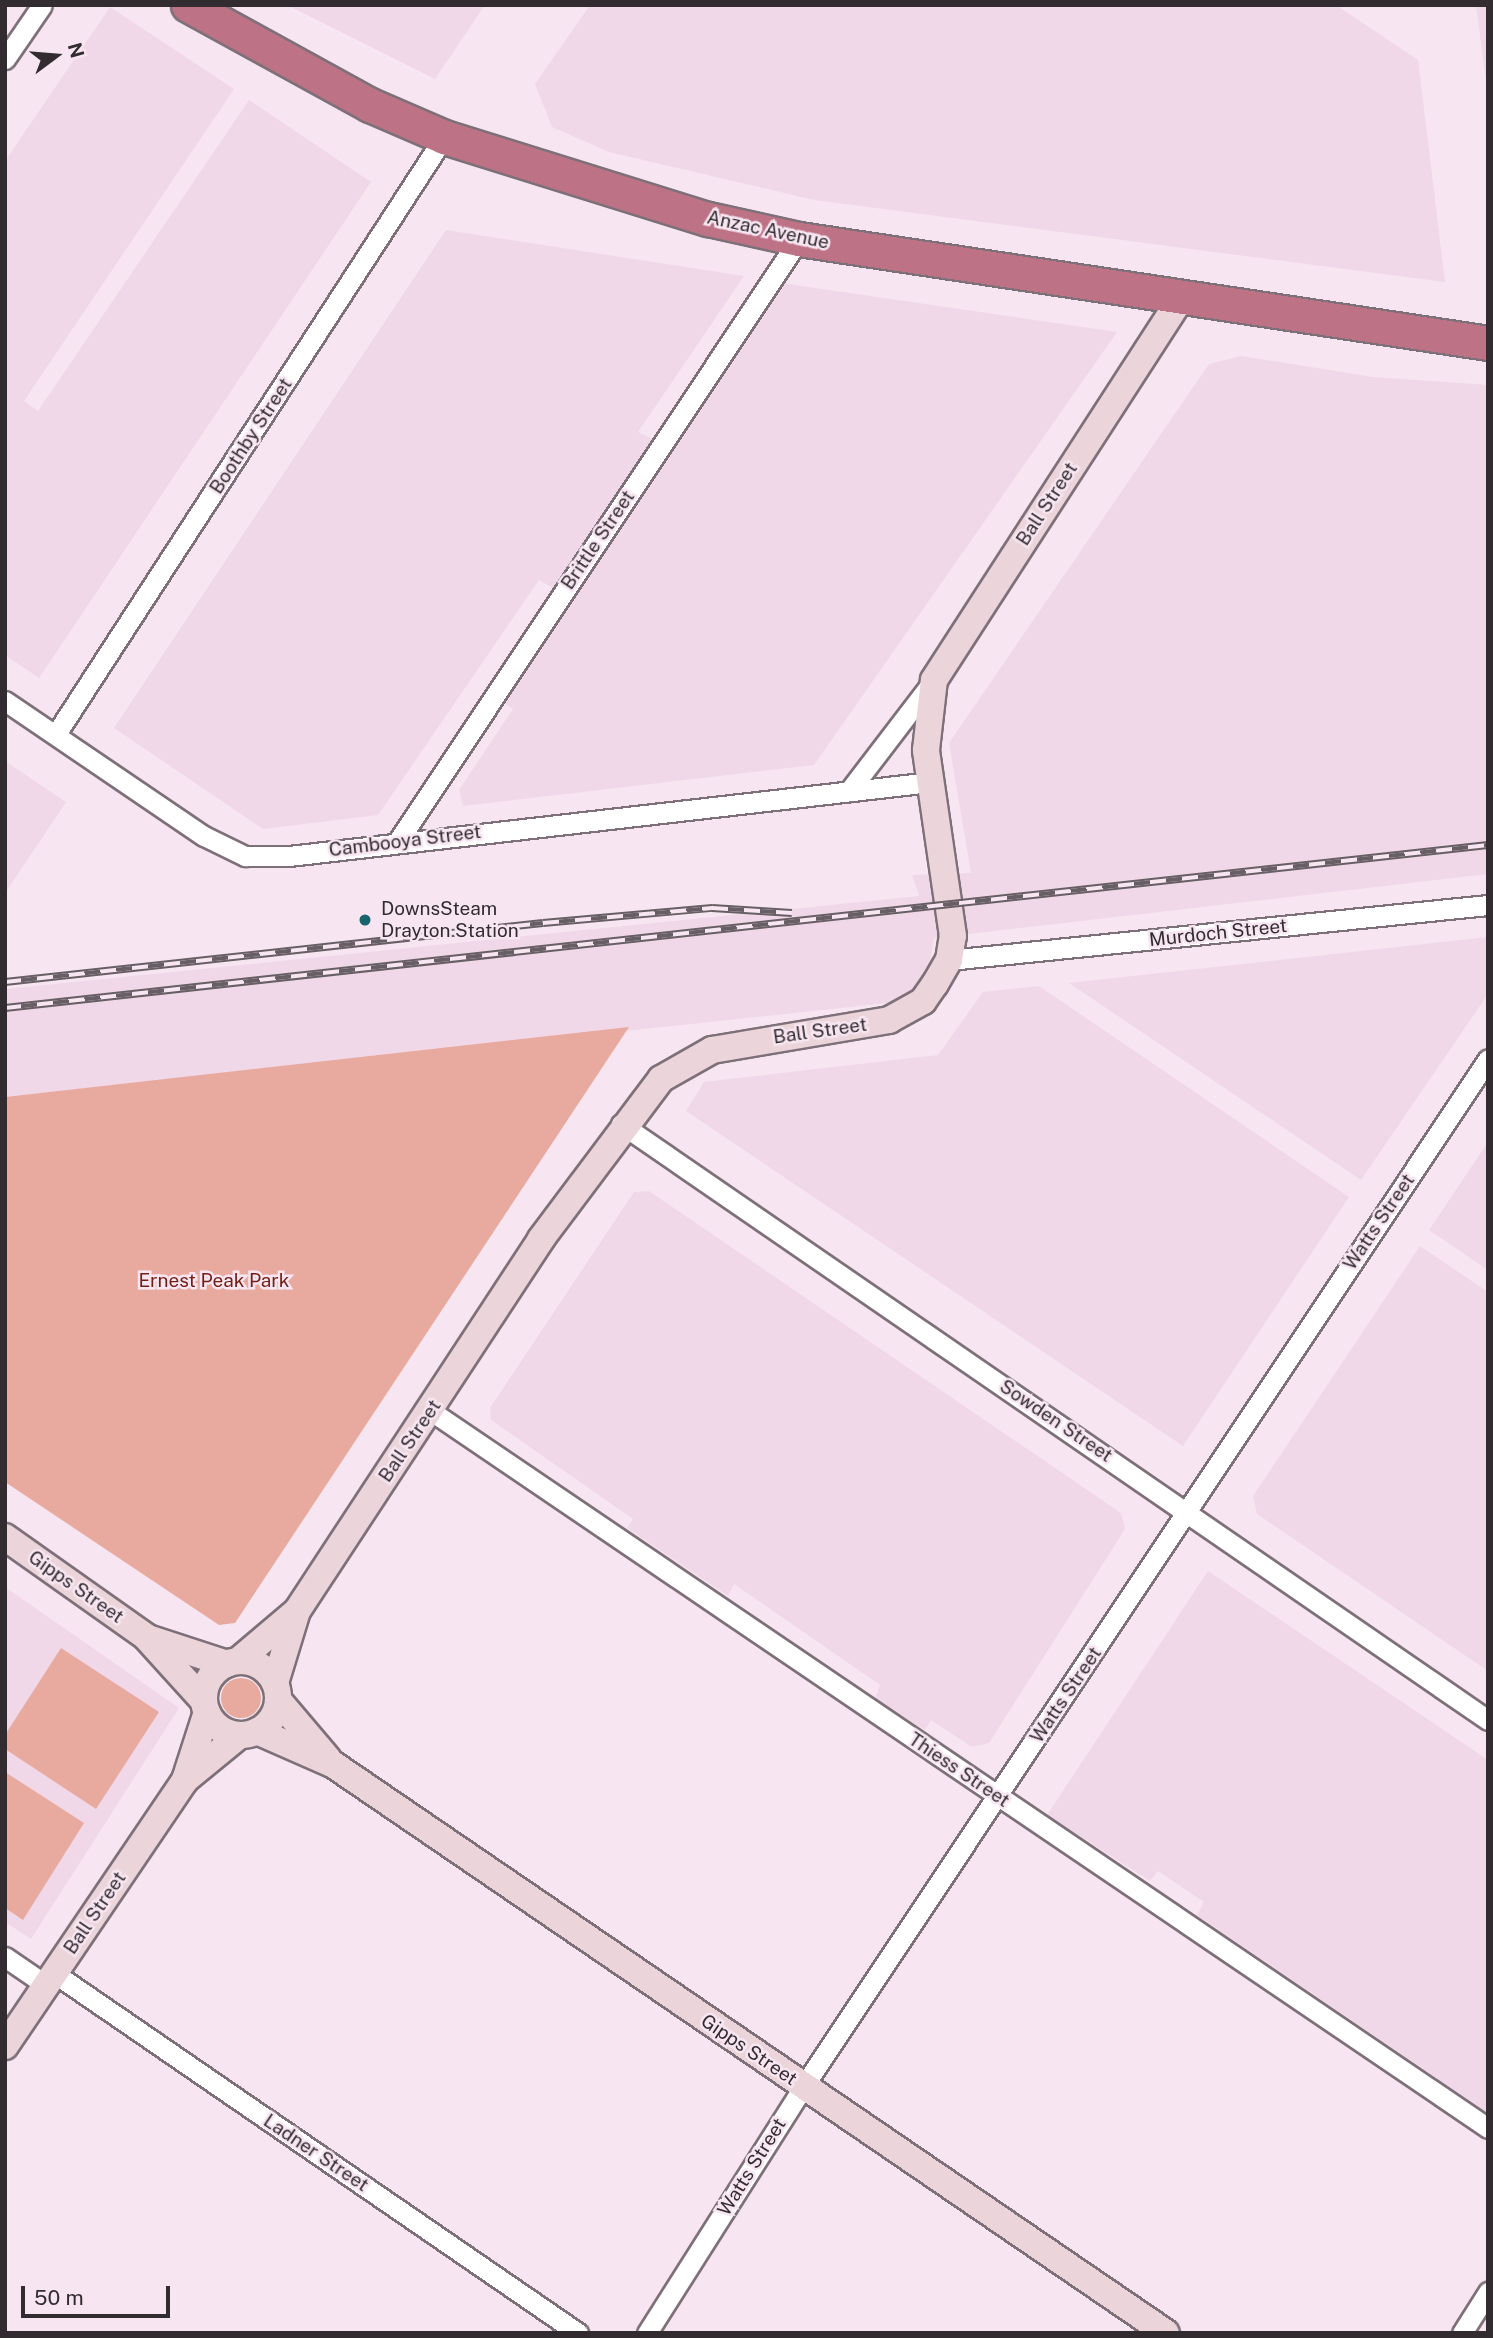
<!DOCTYPE html>
<style>
body{margin:0}
#map{position:relative;width:1493px;height:2338px;overflow:hidden;background:#f7e6f1;font-family:"Public Sans",sans-serif}
div>[style]{position:absolute}
.built>*{inset:0;background:#f0d8e8}
.green>*{inset:0;background:#e8aa9f}
.round{border-radius:50%}
.roads{filter:drop-shadow(2px 0 #7e7079) drop-shadow(-2px 0 #7e7079) drop-shadow(0 2px #7e7079) drop-shadow(0 -2px #7e7079)}
.street>*{height:19px;margin:-9.5px;padding:0 9.5px;transform-origin:9.5px;border-radius:9.5px;background:#fff}
.secondary>*{height:26px;margin:-13px;padding:0 13px;transform-origin:13px;border-radius:13px;background:#ebd5da}
.secondary>.ring{margin:-13px;padding:0;box-sizing:content-box;background:none;border:26px solid #ebd5da;border-radius:50%}
.highway>*{height:33px;margin:-16.5px;padding:0 16.5px;transform-origin:16.5px;border-radius:16.5px;background:#bd7385}
.rail>*{height:8px;margin-top:-4px;transform-origin:0;background:repeating-linear-gradient(90deg,#f7e6f1 0 16px,#685f65 0 32px);box-sizing:border-box;border-block:2px solid #685f65}
.dots>*{width:19px;height:19px;translate:-50% -50%;box-sizing:border-box;border:4px solid #f7e6f1;border-radius:50%}
span{translate:-50% -50%;white-space:nowrap;text-align:center;line-height:1.15;-webkit-text-stroke:5px #f7e6f1;paint-order:stroke}
.street-label{font-size:19px;color:#322c30}
.poi-label{font-size:19px;color:#322c30}
.left{translate:0 -50%;text-align:left}
.park-label{font-size:19px;color:#721e13}
.frame{position:absolute;inset:0;border:7px solid #322c30;pointer-events:none}
.north{position:absolute;left:21px;top:21px;width:70px;height:70px;-webkit-text-stroke:5px #f7e6f1;paint-order:stroke;rotate:74deg;font-size:19px;font-weight:700;line-height:28px;text-align:center;color:#322c30}
.north::after{content:'';display:block;margin:auto;width:24px;height:32px;background:#322c30;clip-path:polygon(50% 0,100% 100%,50% 72%,0 100%)}
.scale{position:absolute;left:21px;top:2286px;width:149px;height:32px;box-sizing:border-box;border:4px solid #322c30;border-top:0;padding-left:9px;font-size:21px;line-height:24px;white-space:nowrap;color:#322c30;-webkit-text-stroke:5px #f7e6f1;paint-order:stroke}
</style>
<div id="map">
<div class="built">
<i style="clip-path:polygon(287px 5px,485px 5px,435px 79px)"></i>
<i style="clip-path:polygon(590px 5px,1336px 5px,1418px 60px,1445px 282px,814px 200px,609px 152px,552px 127px,535px 84px)"></i>
<i style="clip-path:polygon(1476px 5px,1488px 5px,1488px 95px)"></i>
<i style="clip-path:polygon(110px 7px,234px 89px,24px 401px,38px 411px,249px 100px,371px 182px,39px 678px,5px 655px,5px 161px)"></i>
<i style="clip-path:polygon(446px 230px,744px 276px,638px 432px,655px 440px,557px 590px,539px 580px,378px 815px,263px 829px,114px 728px)"></i>
<i style="clip-path:polygon(781px 283px,1117px 332px,814px 765px,463px 806px,459px 790px,513px 709px,503px 702px)"></i>
<i style="clip-path:polygon(1241px 356px,1373px 377px,1488px 385px,1488px 874px,934px 938px,929px 968px,907px 1001px,5px 1097px,5px 989px,919px 896px,912px 875px,971px 873px,949px 743px,1209px 364px)"></i>
<i style="clip-path:polygon(5px 761px,66px 802px,5px 893px)"></i>
<i style="clip-path:polygon(1488px 937px,1488px 994px,1361px 1180px,1069px 983px)"></i>
<i style="clip-path:polygon(1039px 986px,1349px 1197px,1183px 1446px,686px 1111px,704px 1082px,938px 1055px,983px 992px)"></i>
<i style="clip-path:polygon(1488px 1142px,1488px 1270px,1429px 1230px)"></i>
<i style="clip-path:polygon(649px 1191px,1121px 1513px,1125px 1529px,989px 1743px,972px 1747px,931px 1720px,925px 1730px,875px 1699px,880px 1685px,734px 1584px,728px 1596px,627px 1528px,633px 1519px,491px 1420px,490px 1408px,634px 1192px)"></i>
<i style="clip-path:polygon(1420px 1246px,1488px 1292px,1488px 1671px,1257px 1514px,1253px 1496px)"></i>
<i style="clip-path:polygon(1208px 1571px,1488px 1760px,1488px 2113px,1197px 1915px,1204px 1902px,1158px 1871px,1150px 1881px,1047px 1815px)"></i>
<i style="clip-path:polygon(5px 1587px,179px 1708px,31px 1939px,5px 1922px)"></i>
</div>
<div class="green">
<i style="clip-path:polygon(629px 1027px,235px 1623px,219px 1625px,5px 1482px,5px 1097px)"></i>
<i style="clip-path:polygon(61px 1648px,159px 1712px,96px 1809px,5px 1749px,5px 1735px)"></i>
<i class="round" style="left:221px;top:1678px;width:40px;height:40px"></i>
<i style="clip-path:polygon(5px 1772px,84px 1823px,23px 1920px,5px 1908px)"></i>
</div>
<div class="roads">
<div class="street">
<i style="left:5px;top:59px;width:65px;rotate:-55.6deg"></i>
<i style="left:5px;top:701px;width:240px;rotate:34.2deg"></i>
<i style="left:204px;top:836px;width:46px;rotate:26deg"></i>
<i style="left:245px;top:856px;width:44px"></i>
<i style="left:289px;top:856px;width:646px;rotate:-6.58deg"></i>
<i style="left:56px;top:734px;width:712px;rotate:-56.98deg"></i>
<i style="left:849px;top:791px;width:140px;rotate:-52.6deg"></i>
<i style="left:398px;top:841px;width:723px;rotate:-56.33deg"></i>
<i style="left:949px;top:960px;width:542px;rotate:-5.83deg"></i>
<i style="left:621px;top:1124px;width:1052px;rotate:34.51deg"></i>
<i style="left:431px;top:1411px;width:1277px;rotate:34.15deg"></i>
<i style="left:5px;top:1957px;width:50px;rotate:34.3deg"></i>
<i style="left:54px;top:1973px;width:636px;rotate:34.49deg"></i>
<i style="left:647px;top:2333px;width:291px;rotate:-57.6deg"></i>
<i style="left:803px;top:2087px;width:1235px;rotate:-56.32deg"></i>
<i style="left:1462px;top:2333px;width:49px;rotate:-57.6deg"></i>
</div>
<div class="secondary">
<i style="left:5px;top:1537px;width:173px;rotate:35.3deg"></i>
<i style="left:146px;top:1637px;width:86px;rotate:47.8deg"></i>
<i style="left:148px;top:1638px;width:83px;rotate:18.2deg"></i>
<i style="left:238px;top:1661px;width:77px;rotate:-40.3deg"></i>
<i style="left:297px;top:1611px;width:445px;rotate:-56.7deg"></i>
<i style="left:541px;top:1239px;width:200px;rotate:-53.1deg"></i>
<i style="left:661px;top:1079px;width:59px;rotate:-29.6deg"></i>
<i style="left:712px;top:1050px;width:180px;rotate:-9.6deg"></i>
<i style="left:889px;top:1020px;width:39px;rotate:-29deg"></i>
<i style="left:923px;top:1001px;width:21px;rotate:-55deg"></i>
<i style="left:935px;top:984px;width:28px;rotate:-60deg"></i>
<i style="left:949px;top:960px;width:24px;rotate:-81deg"></i>
<i style="left:953px;top:936px;width:188px;rotate:-98.3deg"></i>
<i style="left:926px;top:750px;width:70px;rotate:-83.5deg"></i>
<i style="left:934px;top:680px;width:456px;rotate:-57.1deg"></i>
<i class="ring" style="left:204px;top:1661px;width:48px;height:48px"></i>
<i style="left:275px;top:1683px;width:75px;rotate:-73deg"></i>
<i style="left:278px;top:1700px;width:77px;rotate:49.7deg"></i>
<i style="left:257px;top:1731px;width:84px;rotate:23.8deg"></i>
<i style="left:334px;top:1765px;width:1007px;rotate:34.32deg"></i>
<i style="left:185px;top:1780px;width:71px;rotate:-39.3deg"></i>
<i style="left:5px;top:2046px;width:321px;rotate:-55.9deg"></i>
<i style="left:185px;top:1780px;width:71px;rotate:-72.1deg"></i>
</div>
<div class="highway">
<i style="left:188px;top:5px;width:208px;rotate:28.8deg"></i>
<i style="left:370px;top:105px;width:81px;rotate:23.4deg"></i>
<i style="left:444px;top:137px;width:276px;rotate:17.3deg"></i>
<i style="left:708px;top:219px;width:93px;rotate:12.4deg"></i>
<i style="left:799px;top:239px;width:697px;rotate:8.58deg"></i>
</div>
</div>
<div class="rail">
<i style="left:5px;top:982px;width:541px;rotate:-6.26deg"></i>
<i style="left:543px;top:923px;width:170px;rotate:-5.1deg"></i>
<i style="left:712px;top:908px;width:80px;rotate:3.6deg"></i>
<i style="left:5px;top:1008px;width:1492px;rotate:-6.27deg"></i>
</div>
<div class="dots">
<i style="left:365px;top:920px;background:#18646e"></i>
</div>
<div class="street-label">
<span style="left:768px;top:230px;rotate:12deg">Anzac Avenue</span>
<span style="left:251px;top:436px;rotate:-57deg">Boothby Street</span>
<span style="left:1047px;top:504px;rotate:-57deg">Ball Street</span>
<span style="left:598px;top:540px;rotate:-56deg">Brittle Street</span>
<span style="left:405px;top:841px;rotate:-7deg">Cambooya Street</span>
<span style="left:1218px;top:933px;rotate:-6deg">Murdoch Street</span>
<span style="left:820px;top:1031px;rotate:-8deg">Ball Street</span>
<span style="left:1379px;top:1222px;rotate:-56deg">Watts Street</span>
<span style="left:1056px;top:1421px;rotate:34deg">Sowden Street</span>
<span style="left:410px;top:1441px;rotate:-56deg">Ball Street</span>
<span style="left:76px;top:1587px;rotate:35deg">Gipps Street</span>
<span style="left:1066px;top:1695px;rotate:-56deg">Watts Street</span>
<span style="left:959px;top:1770px;rotate:34deg">Thiess Street</span>
<span style="left:95px;top:1913px;rotate:-56deg">Ball Street</span>
<span style="left:749px;top:2050px;rotate:34deg">Gipps Street</span>
<span style="left:316px;top:2153px;rotate:34deg">Ladner Street</span>
<span style="left:752px;top:2167px;rotate:-58deg">Watts Street</span>
</div>
<div class="poi-label">
<span class="left" style="left:381px;top:920px">DownsSteam<br>Drayton Station</span>
</div>
<div class="park-label">
<span style="left:214px;top:1281px">Ernest Peak Park</span>
</div>
<div class="frame"></div>
<div class="north">N</div>
<div class="scale">50 m</div>
</div>
